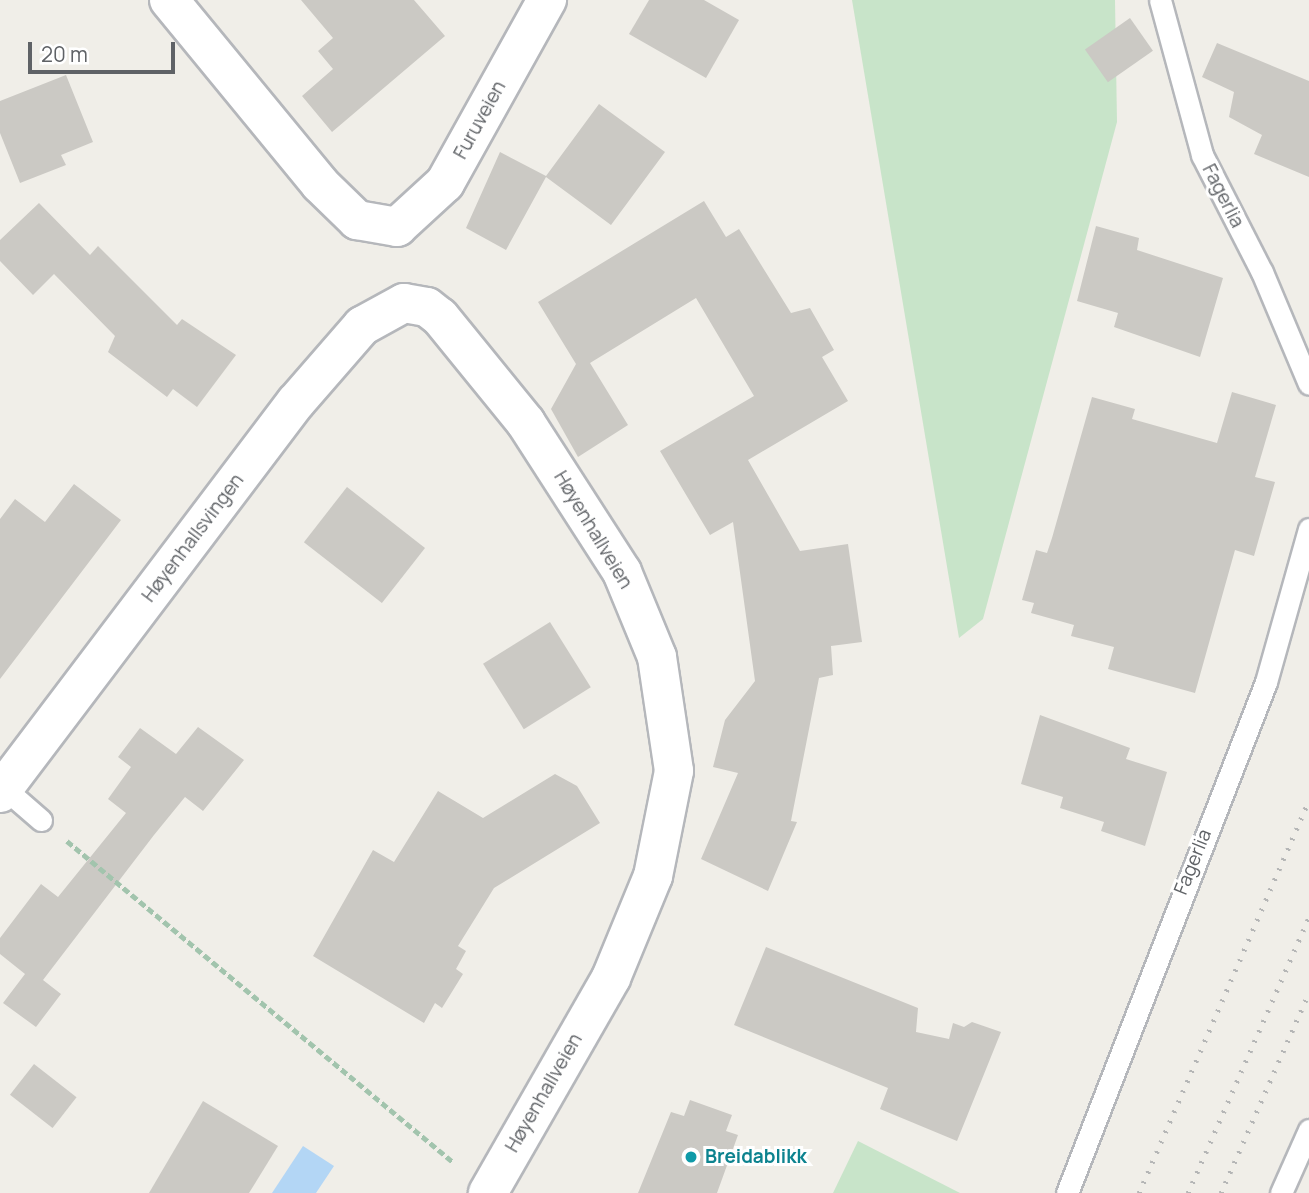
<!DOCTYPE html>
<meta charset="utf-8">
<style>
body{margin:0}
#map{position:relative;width:1309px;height:1193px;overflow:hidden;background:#f0eee8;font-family:Manrope,sans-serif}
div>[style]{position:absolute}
.green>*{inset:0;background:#c8e4c9}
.water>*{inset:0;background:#b3d6f5}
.building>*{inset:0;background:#cbc9c4;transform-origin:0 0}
.path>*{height:4.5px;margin-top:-2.25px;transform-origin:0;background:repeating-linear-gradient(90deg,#a2c4ad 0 7px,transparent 0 10.5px)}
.roads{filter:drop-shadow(2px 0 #b5b7bb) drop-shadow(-2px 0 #b5b7bb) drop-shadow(0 2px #b5b7bb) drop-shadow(0 -2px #b5b7bb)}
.lane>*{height:21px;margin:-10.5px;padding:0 10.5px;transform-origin:10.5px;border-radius:10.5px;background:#fff}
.street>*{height:38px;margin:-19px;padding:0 19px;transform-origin:19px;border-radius:19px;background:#fff}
.rail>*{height:5px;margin-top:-2.5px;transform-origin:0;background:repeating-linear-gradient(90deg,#b5b6b6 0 2px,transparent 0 11px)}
.dots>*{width:19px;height:19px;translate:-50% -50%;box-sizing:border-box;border:4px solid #fff;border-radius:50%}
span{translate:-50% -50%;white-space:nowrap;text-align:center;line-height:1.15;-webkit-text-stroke:6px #fff;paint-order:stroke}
.street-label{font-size:19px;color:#5f6266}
.culture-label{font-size:19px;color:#0d838f;font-weight:700}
.left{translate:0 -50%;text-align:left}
.scale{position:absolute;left:28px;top:42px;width:147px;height:32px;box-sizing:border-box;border:4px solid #5f6266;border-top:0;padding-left:9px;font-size:21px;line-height:24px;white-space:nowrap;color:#5f6266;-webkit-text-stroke:5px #fff;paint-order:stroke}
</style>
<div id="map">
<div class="green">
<i style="clip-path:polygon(852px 0,1115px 0,1117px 122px,983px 619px,959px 638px)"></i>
<i style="clip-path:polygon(858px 1141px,960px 1193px,833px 1193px)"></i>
</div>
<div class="water">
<i style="clip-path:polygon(303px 1146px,334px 1166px,316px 1193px,272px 1193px)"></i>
</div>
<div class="building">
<i style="clip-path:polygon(301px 0,414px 0,445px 36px,332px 132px,302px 96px,333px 69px,318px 51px,333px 38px)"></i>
<i style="clip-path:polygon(649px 0,704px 0,739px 20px,706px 78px,629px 34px)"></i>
<i style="left:1130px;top:18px;width:40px;height:55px;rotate:55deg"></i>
<i style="clip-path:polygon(1217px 43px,1309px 81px,1309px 177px,1254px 154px,1262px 135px,1229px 117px,1234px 92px,1202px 77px)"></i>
<i style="clip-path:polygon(66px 75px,93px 142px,61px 155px,66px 165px,20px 183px,0 133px,0 101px)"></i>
<i style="clip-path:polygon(599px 104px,665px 152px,611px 225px,546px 177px,506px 250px,466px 228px,500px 152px,546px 176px)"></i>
<i style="clip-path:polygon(704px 201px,726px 237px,739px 229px,791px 313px,810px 308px,834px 350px,822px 357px,848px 401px,748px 460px,800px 551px,848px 544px,862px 642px,831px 646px,833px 675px,819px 678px,791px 821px,797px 822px,768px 891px,701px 859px,738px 773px,713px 767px,725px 720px,755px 681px,733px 522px,710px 535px,660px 451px,754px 396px,696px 298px,590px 363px,628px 425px,578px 457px,551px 409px,576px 364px,538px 302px)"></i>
<i style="clip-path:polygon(39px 203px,90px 255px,98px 246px,177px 325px,182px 319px,236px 355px,197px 407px,173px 389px,167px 397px,108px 352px,115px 336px,54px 274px,33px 295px,0 261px,0 240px)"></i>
<i style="clip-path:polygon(1096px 226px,1139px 238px,1137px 250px,1223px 278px,1200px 357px,1114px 327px,1118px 313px,1077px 301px)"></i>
<i style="clip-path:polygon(1232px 392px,1276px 405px,1255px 477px,1275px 482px,1254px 556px,1235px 550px,1195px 693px,1108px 669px,1114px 647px,1071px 636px,1074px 625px,1031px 613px,1034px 603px,1022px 600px,1036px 550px,1047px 553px,1052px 538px,1092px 397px,1135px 409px,1132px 419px,1217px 443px)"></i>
<i style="clip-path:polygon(74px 484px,121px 520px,0 679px,0 519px,15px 499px,45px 522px)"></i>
<i style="left:347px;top:487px;width:99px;height:70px;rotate:38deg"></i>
<i style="left:550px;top:622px;width:77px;height:79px;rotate:58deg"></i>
<i style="clip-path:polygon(1040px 715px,1130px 748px,1126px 759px,1167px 772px,1145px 846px,1101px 831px,1104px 822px,1060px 808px,1063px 797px,1021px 784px)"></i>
<i style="clip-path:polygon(198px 727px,244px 760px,203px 811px,185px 797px,154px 835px,43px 980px,61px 994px,36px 1027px,3px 1003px,25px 974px,0 954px,0 938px,41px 884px,58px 897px,126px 813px,108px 799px,131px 767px,118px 757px,140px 728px,176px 754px)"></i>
<i style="clip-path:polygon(555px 774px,577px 786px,600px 823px,494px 888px,458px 946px,466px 951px,456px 969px,463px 974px,442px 1008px,435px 1003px,424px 1023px,313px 956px,373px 850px,394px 862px,438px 791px,483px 818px)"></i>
<i style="clip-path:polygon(766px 947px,918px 1008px,916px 1032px,949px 1039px,953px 1023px,964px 1027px,972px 1022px,1001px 1032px,957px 1141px,880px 1109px,888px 1088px,734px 1025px)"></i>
<i style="left:34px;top:1064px;width:54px;height:39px;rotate:38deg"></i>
<i style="clip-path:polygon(690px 1100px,732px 1115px,726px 1131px,738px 1135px,717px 1193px,638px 1193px,671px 1112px,684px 1116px)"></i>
<i style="clip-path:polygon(203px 1101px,278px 1146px,249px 1193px,149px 1193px)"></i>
</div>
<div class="path">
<i style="left:67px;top:841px;width:502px;rotate:39.75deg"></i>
</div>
<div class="roads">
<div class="lane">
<i style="left:1160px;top:0;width:161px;rotate:74.8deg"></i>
<i style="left:1202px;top:155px;width:131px;rotate:62.9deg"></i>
<i style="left:1262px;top:272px;width:121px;rotate:67.2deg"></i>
<i style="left:4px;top:788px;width:49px;rotate:40.9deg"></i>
<i style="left:1067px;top:1193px;width:548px;rotate:-68.72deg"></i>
<i style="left:1266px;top:682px;width:159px;rotate:-74.3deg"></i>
<i style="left:1281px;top:1193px;width:69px;rotate:-66deg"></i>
</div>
<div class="street">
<i style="left:169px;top:0;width:238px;rotate:50.6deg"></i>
<i style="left:320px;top:184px;width:52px;rotate:44.2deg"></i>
<i style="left:357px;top:220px;width:41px;rotate:9.9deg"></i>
<i style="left:397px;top:227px;width:65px;rotate:-42.5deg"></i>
<i style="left:445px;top:183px;width:210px;rotate:-60.9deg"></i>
<i style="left:0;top:793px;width:490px;rotate:-52.9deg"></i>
<i style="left:296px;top:402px;width:101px;rotate:-49deg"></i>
<i style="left:362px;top:326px;width:48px;rotate:-28.7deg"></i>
<i style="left:404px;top:303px;width:23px;rotate:10deg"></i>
<i style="left:427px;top:307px;width:16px;rotate:38deg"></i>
<i style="left:440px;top:317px;width:136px;rotate:50.9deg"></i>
<i style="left:526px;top:423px;width:177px;rotate:57.2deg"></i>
<i style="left:622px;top:572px;width:92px;rotate:67.6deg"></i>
<i style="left:657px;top:657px;width:115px;rotate:81.5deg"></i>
<i style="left:674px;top:771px;width:107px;rotate:101.3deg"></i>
<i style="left:653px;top:876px;width:110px;rotate:112.4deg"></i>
<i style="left:611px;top:978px;width:248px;rotate:119.8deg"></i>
</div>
</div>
<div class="rail">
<i style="left:1139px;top:1193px;width:428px;rotate:-66.6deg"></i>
<i style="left:1188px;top:1193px;width:300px;rotate:-66.3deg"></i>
<i style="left:1221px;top:1193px;width:219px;rotate:-66.3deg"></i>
</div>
<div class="dots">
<i style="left:691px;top:1157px;background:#0f9aa8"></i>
</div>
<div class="street-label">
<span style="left:480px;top:120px;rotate:-61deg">Furuveien</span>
<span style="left:1223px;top:196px;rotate:63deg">Fagerlia</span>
<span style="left:593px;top:530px;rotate:59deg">Høyenhallveien</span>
<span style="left:193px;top:538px;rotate:-53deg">Høyenhallsvingen</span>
<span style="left:1193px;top:862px;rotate:-68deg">Fagerlia</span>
<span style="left:544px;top:1093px;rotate:-60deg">Høyenhallveien</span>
</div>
<div class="culture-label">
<span class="left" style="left:705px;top:1157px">Breidablikk</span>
</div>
<div class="scale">20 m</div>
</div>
